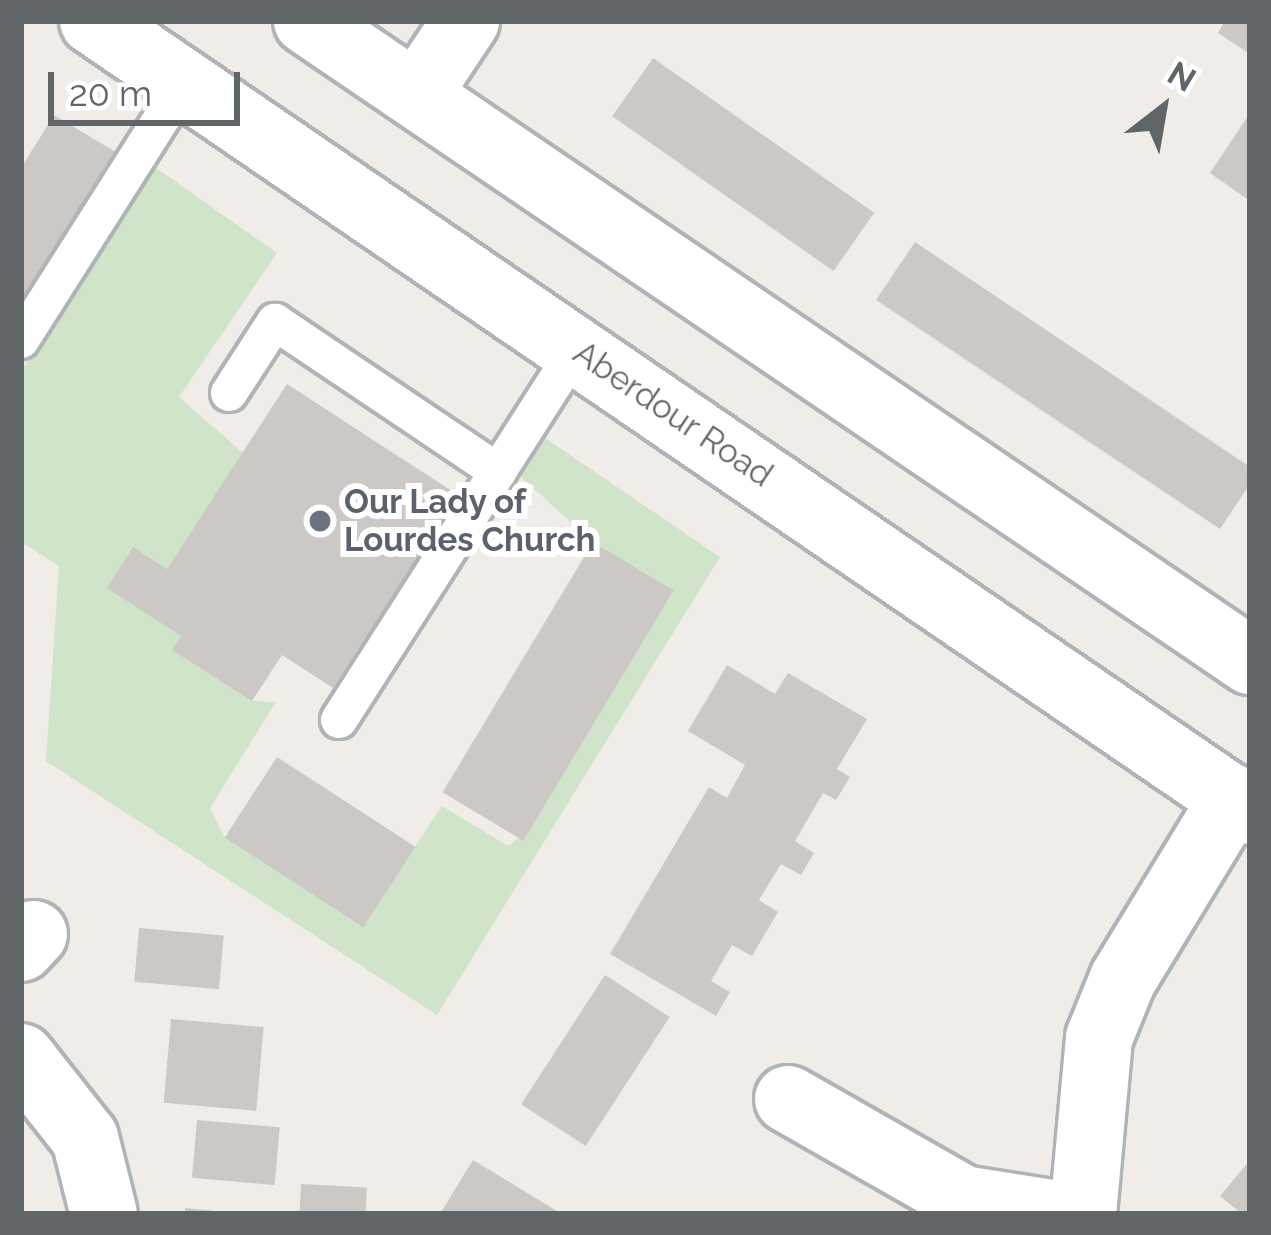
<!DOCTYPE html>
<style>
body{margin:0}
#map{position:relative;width:1271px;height:1235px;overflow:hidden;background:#f0ede9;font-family:Raleway,sans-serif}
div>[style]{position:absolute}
.green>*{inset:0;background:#cfe4c9}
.building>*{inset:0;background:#ccc8c5;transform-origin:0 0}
.roads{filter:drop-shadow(3px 0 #b1b4b6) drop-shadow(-3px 0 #b1b4b6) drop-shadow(0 3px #b1b4b6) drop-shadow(0 -3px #b1b4b6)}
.service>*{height:36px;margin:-18px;padding:0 18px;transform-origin:18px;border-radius:18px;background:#fff}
.minor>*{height:66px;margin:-33px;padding:0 33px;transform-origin:33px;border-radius:33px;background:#fff}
.secondary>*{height:66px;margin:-33px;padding:0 33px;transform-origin:33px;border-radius:33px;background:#fff}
.dots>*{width:33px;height:33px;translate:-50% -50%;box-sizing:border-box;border:6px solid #fff;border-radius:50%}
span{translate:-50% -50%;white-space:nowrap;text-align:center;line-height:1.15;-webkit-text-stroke:12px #fff;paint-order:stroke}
.street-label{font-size:33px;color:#606567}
.worship-label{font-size:33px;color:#5b616d;font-weight:700}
.left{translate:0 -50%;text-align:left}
.frame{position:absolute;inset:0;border:24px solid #606567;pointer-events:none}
.north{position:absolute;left:1103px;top:48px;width:120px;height:120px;-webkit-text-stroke:9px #fff;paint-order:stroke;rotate:31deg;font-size:33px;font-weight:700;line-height:48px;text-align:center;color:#606567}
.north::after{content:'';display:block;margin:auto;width:42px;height:54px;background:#606567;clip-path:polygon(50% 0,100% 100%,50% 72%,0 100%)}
.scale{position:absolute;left:48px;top:72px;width:192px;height:54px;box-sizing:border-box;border:6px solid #606567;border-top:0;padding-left:15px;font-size:36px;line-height:42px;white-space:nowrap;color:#606567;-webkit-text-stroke:9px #fff;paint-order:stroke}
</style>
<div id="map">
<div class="green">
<i style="clip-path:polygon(155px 167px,277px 253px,179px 397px,243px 453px,167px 569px,133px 548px,181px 636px,173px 650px,252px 701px,276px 702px,210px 808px,224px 837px,362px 927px,442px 806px,508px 846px,517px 839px,673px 592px,593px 542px,521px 477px,545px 438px,720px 557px,437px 1015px,46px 761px,59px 566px,21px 542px,21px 372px)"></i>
</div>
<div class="building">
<i style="clip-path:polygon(1225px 21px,1250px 21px,1250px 54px,1218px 33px)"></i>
<i style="left:653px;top:58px;width:270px;height:71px;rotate:35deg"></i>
<i style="clip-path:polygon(1250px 113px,1250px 201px,1210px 173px)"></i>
<i style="clip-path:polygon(54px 115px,119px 154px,21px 312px,21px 168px)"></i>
<i style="clip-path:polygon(915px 242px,1250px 467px,1250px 484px,1220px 529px,876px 300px)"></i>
<i style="clip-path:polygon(287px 384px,458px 495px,333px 688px,282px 655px,252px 701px,172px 650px,181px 636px,107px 588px,133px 547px,167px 569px)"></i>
<i style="left:593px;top:542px;width:94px;height:292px;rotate:31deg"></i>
<i style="clip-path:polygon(727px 665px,775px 694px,788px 673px,867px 719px,837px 769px,850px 777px,836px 800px,823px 793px,795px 841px,814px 853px,801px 875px,781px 864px,759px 900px,778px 912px,752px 956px,732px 945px,711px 981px,730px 992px,716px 1016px,610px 954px,709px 787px,727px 798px,745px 765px,688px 731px)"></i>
<i style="left:277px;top:757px;width:165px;height:96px;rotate:33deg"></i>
<i style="left:139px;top:928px;width:85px;height:54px;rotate:5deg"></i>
<i style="left:605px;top:975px;width:77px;height:154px;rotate:33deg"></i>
<i style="left:171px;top:1019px;width:93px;height:84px;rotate:5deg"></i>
<i style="left:197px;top:1120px;width:83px;height:58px;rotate:5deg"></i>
<i style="clip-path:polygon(473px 1160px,562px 1214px,440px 1214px)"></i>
<i style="clip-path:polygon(1250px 1160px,1250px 1214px,1242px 1214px,1220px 1196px)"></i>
<i style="left:301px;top:1184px;width:66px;height:28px;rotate:3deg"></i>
<i style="clip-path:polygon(185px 1208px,215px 1211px,215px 1214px,185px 1214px)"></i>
</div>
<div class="roads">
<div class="service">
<i style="left:21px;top:340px;width:304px;rotate:-57.6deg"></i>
<i style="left:229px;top:393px;width:85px;rotate:-57.1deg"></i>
<i style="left:275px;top:322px;width:269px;rotate:33.9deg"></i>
<i style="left:339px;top:720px;width:440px;rotate:-57.4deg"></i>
</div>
<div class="minor">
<i style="left:307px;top:21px;width:1140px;rotate:34.16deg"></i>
<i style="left:417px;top:95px;width:89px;rotate:-56.5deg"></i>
<i style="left:21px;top:948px;width:19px;rotate:-47deg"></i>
<i style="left:21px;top:1057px;width:103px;rotate:51.7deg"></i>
<i style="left:85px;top:1138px;width:78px;rotate:76deg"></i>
<i style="left:788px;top:1099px;width:202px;rotate:29.7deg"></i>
<i style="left:963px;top:1199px;width:97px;rotate:8.9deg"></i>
<i style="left:1083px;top:1214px;width:177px;rotate:-84.8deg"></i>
<i style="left:1099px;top:1038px;width:64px;rotate:-67.9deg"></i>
<i style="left:1123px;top:979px;width:212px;rotate:-58.7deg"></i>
</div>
<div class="secondary">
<i style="left:93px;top:21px;width:1401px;rotate:34.33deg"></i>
</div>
</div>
<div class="dots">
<i style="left:320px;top:521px;background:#6b7280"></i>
</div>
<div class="street-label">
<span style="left:673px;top:414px;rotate:34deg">Aberdour Road</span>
</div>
<div class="worship-label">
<span class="left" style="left:344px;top:521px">Our Lady of<br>Lourdes Church</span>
</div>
<div class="frame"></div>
<div class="north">N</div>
<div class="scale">20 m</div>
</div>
